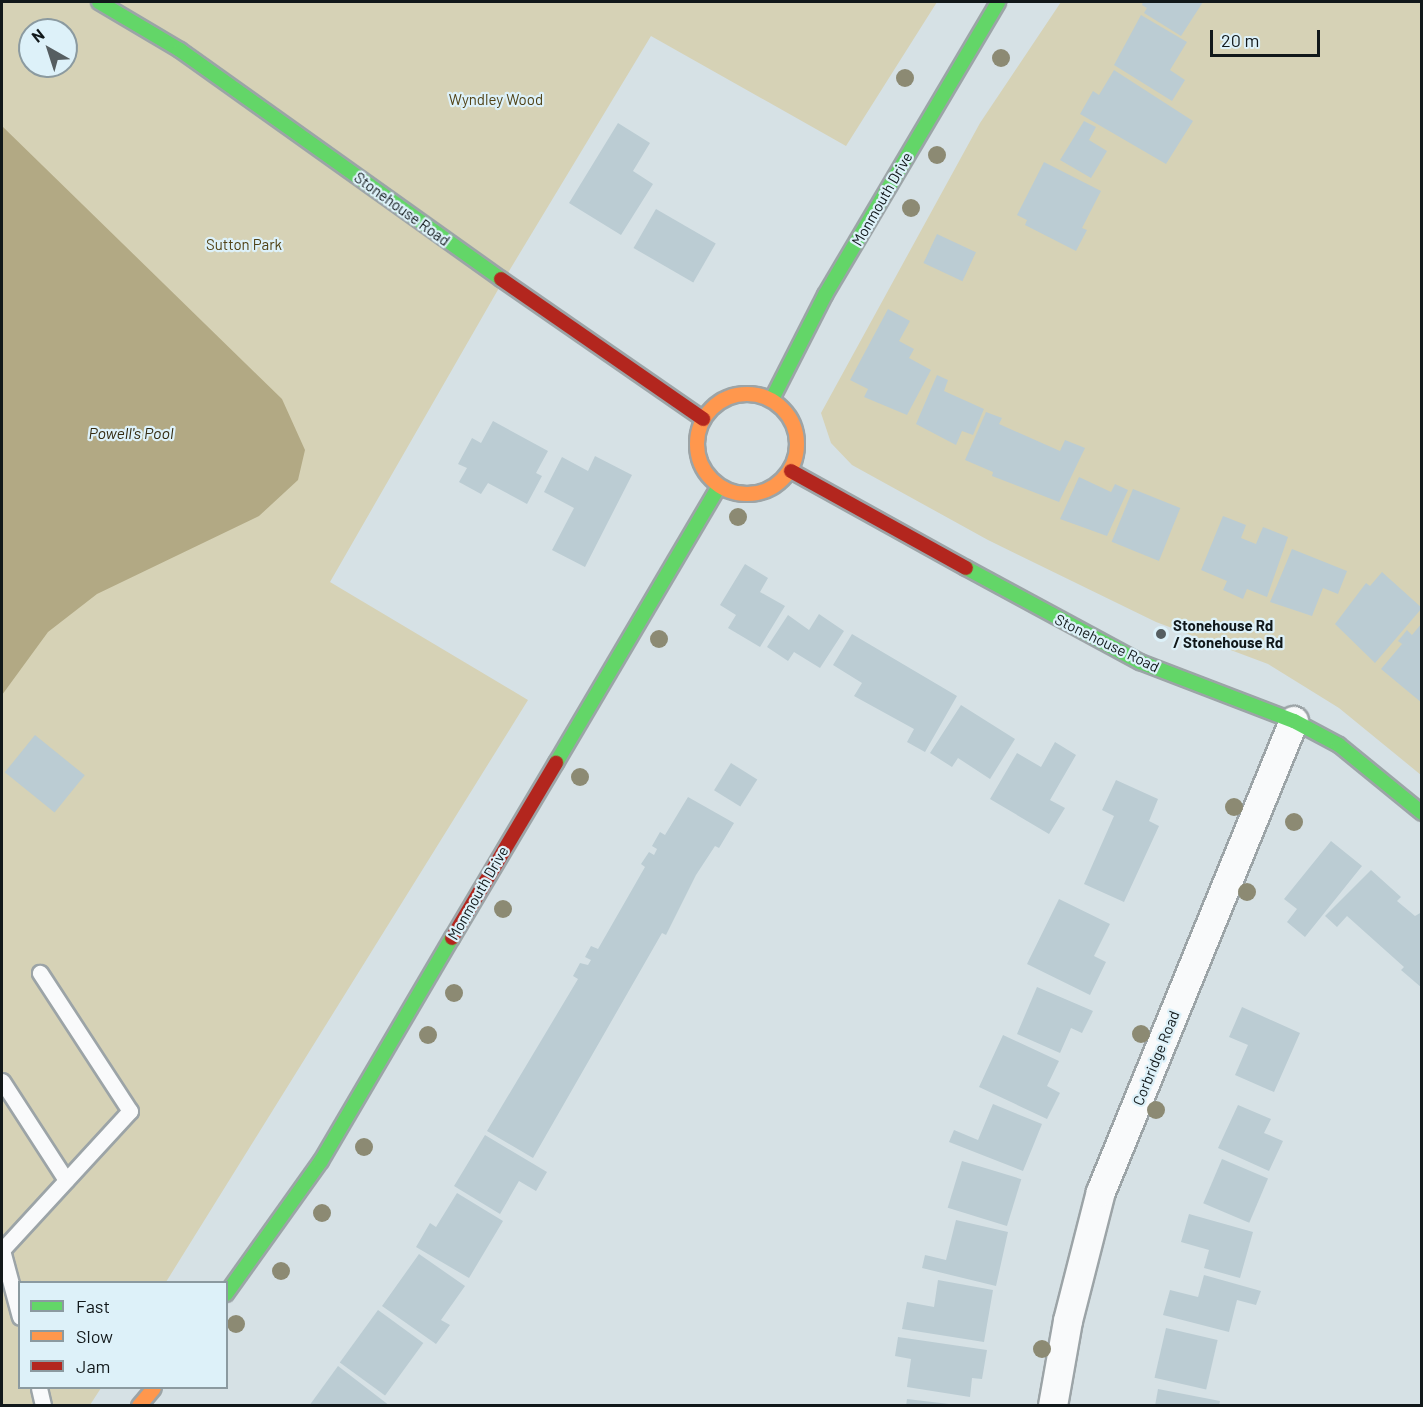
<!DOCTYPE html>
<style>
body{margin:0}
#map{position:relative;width:1423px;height:1407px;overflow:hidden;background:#d6e1e5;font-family:Barlow,sans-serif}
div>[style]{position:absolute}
.green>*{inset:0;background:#d6d2b6}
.water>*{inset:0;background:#b2a984}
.building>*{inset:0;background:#bbccd3;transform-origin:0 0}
.roads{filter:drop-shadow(2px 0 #9ca4a7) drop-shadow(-2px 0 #9ca4a7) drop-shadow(0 2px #9ca4a7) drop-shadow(0 -2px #9ca4a7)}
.lane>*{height:15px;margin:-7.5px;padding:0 7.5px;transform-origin:7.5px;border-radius:7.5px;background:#f9fafb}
.street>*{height:28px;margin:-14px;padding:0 14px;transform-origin:14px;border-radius:14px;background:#f9fafb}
.fast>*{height:14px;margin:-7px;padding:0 7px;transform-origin:7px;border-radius:7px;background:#63d668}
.slow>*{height:14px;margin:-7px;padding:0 7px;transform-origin:7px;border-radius:7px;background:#ff974d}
.slow>.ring{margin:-7px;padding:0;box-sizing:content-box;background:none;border:14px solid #ff974d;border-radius:50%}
.jam>*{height:14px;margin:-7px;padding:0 7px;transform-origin:7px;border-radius:7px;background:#b3261e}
.trees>*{width:18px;height:18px;margin:-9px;border-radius:50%;background:#8c8a73}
.dots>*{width:16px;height:16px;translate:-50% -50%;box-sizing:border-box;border:3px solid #ddf1f9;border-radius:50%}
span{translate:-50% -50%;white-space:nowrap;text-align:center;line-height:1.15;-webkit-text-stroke:4.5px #ddf1f9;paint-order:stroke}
.park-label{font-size:15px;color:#504216}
.street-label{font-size:15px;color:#11181a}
.poi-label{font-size:15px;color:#11181a;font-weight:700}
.left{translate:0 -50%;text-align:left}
.water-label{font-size:16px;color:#342b11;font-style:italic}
.frame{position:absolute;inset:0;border:3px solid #11181a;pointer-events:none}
.legend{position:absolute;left:18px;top:1281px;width:210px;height:108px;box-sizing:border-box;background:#ddf1f9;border:2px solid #8b9aa0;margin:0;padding:8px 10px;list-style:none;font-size:18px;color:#11181a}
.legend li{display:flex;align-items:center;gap:12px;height:30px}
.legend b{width:30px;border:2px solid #8b9aa0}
.north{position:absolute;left:18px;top:18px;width:60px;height:60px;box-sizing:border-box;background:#ddf1f9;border:2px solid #8b9aa0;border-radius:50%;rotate:321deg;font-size:16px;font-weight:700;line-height:24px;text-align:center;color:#11181a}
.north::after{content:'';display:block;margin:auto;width:21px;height:27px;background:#565e61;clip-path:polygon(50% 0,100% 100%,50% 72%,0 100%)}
.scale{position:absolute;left:1210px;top:30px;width:110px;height:27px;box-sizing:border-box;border:3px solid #11181a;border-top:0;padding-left:8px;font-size:18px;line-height:21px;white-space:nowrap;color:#11181a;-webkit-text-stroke:4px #ddf1f9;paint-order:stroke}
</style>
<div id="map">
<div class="green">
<i style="clip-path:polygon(evenodd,2px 2px,937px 2px,846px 146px,651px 36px,503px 281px,330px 582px,528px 700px,166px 1282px,20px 1282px,20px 1388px,101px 1388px,90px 1405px,2px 1406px,2px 2px,30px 30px,66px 30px,66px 66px,30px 66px,30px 30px)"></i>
<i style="clip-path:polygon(1061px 2px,1421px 2px,1421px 775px,1339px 708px,1268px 664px,1156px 622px,988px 540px,852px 465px,831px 443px,821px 413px,980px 123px)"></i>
</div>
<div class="water">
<i style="clip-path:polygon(2px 126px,282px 399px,305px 450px,298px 480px,259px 516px,97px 594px,48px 632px,2px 695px)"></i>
</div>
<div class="building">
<i style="clip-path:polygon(1143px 2px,1203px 2px,1181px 36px,1144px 13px,1147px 8px,1142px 5px)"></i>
<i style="clip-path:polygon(1141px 15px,1187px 42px,1170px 70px,1185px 80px,1172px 101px,1114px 65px)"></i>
<i style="clip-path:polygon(1114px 70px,1193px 121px,1166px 164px,1080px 114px,1093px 91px,1099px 95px)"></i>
<i style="clip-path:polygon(1084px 121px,1096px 127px,1089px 140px,1107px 151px,1091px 178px,1060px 160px)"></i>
<i style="clip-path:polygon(618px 123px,650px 143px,633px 171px,653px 184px,621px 235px,569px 203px)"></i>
<i style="clip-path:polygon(1044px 162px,1101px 191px,1082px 228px,1087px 230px,1076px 251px,1025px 225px,1027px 220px,1017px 215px)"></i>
<i style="left:656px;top:209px;width:69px;height:45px;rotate:30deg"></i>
<i style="left:937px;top:234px;width:43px;height:32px;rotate:25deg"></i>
<i style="clip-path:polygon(888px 309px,910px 321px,899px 341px,914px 349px,909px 358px,931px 370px,907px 415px,864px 397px,868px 389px,850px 380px)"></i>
<i style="clip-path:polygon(937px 375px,948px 380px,944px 391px,984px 409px,973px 435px,962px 431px,956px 445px,916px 424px)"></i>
<i style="clip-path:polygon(986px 412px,1002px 418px,999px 424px,1060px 451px,1065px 440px,1085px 448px,1059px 502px,992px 476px,993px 472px,965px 460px)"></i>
<i style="clip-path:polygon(493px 421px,548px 451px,536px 473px,542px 476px,527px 504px,488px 483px,481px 494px,459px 482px,467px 468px,458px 464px,472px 438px,481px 443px)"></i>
<i style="clip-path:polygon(595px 456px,632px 475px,585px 567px,552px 550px,574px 508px,544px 492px,562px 457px,588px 471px)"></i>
<i style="clip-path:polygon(1079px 477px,1111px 492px,1115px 484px,1128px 490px,1107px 536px,1060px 519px)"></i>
<i style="left:1133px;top:489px;width:51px;height:57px;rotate:22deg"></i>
<i style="clip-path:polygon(1223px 516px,1246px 525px,1241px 538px,1256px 544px,1263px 527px,1288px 537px,1267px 597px,1247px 589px,1243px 599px,1223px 590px,1227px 581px,1201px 570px)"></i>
<i style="clip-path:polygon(1292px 549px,1347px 571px,1338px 594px,1323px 588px,1312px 616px,1270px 602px)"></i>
<i style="clip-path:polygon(745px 564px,768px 578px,760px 592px,785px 606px,760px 647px,728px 628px,736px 615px,720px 605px)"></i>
<i style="clip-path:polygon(1382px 572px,1422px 608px,1375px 663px,1335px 624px,1366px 583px,1370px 586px)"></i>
<i style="clip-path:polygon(819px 614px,844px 631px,820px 668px,794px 652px,788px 661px,767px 647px,788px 615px,809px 630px)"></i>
<i style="clip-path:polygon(1422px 623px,1422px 703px,1381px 669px,1402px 644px,1398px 641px,1407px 630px,1412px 635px)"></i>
<i style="clip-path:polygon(852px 634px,957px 696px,925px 752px,907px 742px,914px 729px,854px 696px,862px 683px,833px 665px)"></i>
<i style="clip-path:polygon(961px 705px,1015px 739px,990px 779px,958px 758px,952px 767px,930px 753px)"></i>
<i style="left:35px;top:735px;width:64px;height:48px;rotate:39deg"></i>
<i style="clip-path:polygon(1055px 742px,1076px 755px,1050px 800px,1065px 808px,1049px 834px,990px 799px,1017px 753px,1041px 767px)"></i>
<i style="left:731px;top:763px;width:31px;height:32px;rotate:32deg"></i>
<i style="clip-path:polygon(1116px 780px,1158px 799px,1149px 821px,1159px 826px,1124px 902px,1084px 884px,1114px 816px,1102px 810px)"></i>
<i style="clip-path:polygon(688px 797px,734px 823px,719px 848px,715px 846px,696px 875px,666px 935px,662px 933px,533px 1158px,487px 1131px,578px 979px,573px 976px,580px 963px,588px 965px,591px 960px,585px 957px,591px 946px,598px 949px,645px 867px,641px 864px,649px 852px,654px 855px,657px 849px,652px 846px,660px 832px,665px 835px)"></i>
<i style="clip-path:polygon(1331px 841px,1362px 866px,1305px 937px,1287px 922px,1297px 909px,1284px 899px)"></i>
<i style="clip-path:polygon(1371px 870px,1401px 897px,1397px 901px,1415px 916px,1422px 912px,1422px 988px,1401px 970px,1404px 967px,1347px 916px,1337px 927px,1325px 916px)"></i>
<i style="clip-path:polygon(1059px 899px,1110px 924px,1094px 956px,1106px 962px,1090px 995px,1027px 964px)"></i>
<i style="clip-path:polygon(1037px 987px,1093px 1011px,1082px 1033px,1071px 1028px,1060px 1053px,1017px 1034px)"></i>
<i style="clip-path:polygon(1242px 1007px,1300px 1033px,1274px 1092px,1235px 1075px,1248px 1045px,1229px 1037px)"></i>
<i style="clip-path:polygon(1003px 1035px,1059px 1061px,1047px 1086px,1060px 1093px,1047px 1119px,979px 1087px)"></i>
<i style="clip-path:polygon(993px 1104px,1042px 1124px,1023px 1171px,949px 1142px,954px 1130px,978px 1140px)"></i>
<i style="clip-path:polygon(1238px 1105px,1271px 1119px,1264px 1133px,1283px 1141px,1269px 1171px,1218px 1148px)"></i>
<i style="clip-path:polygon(485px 1135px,547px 1172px,536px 1191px,519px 1181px,500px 1214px,454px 1186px)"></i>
<i style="left:1222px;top:1159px;width:50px;height:48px;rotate:23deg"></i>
<i style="left:962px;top:1161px;width:62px;height:49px;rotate:17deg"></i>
<i style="clip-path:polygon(457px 1193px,503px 1221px,469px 1278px,416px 1247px,430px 1223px,436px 1227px)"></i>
<i style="clip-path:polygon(1189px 1214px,1253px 1232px,1240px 1278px,1204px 1268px,1209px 1250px,1181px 1242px)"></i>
<i style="clip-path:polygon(956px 1220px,1008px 1232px,996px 1286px,922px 1268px,925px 1255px,946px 1260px)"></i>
<i style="clip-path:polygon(419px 1254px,465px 1286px,441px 1320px,450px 1325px,436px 1344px,382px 1306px)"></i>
<i style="clip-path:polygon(1204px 1275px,1261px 1291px,1256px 1305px,1237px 1300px,1229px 1332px,1163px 1315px,1170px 1290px,1198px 1297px)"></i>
<i style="clip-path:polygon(938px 1280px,993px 1290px,984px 1342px,902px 1329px,907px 1302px,934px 1307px)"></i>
<i style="left:378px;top:1310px;width:56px;height:65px;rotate:36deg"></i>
<i style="left:1166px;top:1328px;width:53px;height:51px;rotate:13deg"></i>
<i style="clip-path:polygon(898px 1337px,987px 1350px,982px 1379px,972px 1378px,970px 1397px,907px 1387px,911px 1359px,895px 1356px)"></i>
<i style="clip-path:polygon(338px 1366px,390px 1406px,309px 1406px)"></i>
<i style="clip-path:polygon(1158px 1389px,1220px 1401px,1219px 1406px,1155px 1406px)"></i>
<i style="clip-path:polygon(907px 1399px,949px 1404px,949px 1406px,906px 1406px)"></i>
</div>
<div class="roads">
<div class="lane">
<i style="left:2px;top:1081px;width:118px;rotate:57.1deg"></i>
<i style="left:2px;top:1250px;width:189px;rotate:-47.4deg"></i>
<i style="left:130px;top:1111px;width:165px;rotate:-123.1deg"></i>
<i style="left:2px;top:1250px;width:69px;rotate:75deg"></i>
<i style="left:39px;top:1388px;width:18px;rotate:77deg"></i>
</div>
<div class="street">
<i style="left:1053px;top:1406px;width:86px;rotate:-80deg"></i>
<i style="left:1068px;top:1321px;width:133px;rotate:-75.7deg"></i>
<i style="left:1101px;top:1192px;width:509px;rotate:-67.72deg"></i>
</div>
<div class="fast">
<i style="left:99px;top:2px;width:94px;rotate:30.7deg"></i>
<i style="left:180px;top:50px;width:394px;rotate:35.5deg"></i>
<i style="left:772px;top:399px;width:117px;rotate:-63deg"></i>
<i style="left:825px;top:295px;width:340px;rotate:-59.4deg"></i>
<i style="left:966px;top:568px;width:198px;rotate:28.4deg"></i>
<i style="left:1140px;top:662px;width:165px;rotate:21deg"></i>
<i style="left:1294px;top:721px;width:51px;rotate:28.1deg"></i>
<i style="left:1339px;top:745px;width:107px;rotate:39.3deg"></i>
<i style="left:556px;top:763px;width:321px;rotate:-59.5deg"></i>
<i style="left:226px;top:1294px;width:163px;rotate:-54.5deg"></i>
<i style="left:321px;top:1161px;width:259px;rotate:-59.6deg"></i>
</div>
<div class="slow">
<i class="ring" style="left:697px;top:394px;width:86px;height:86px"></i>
<i style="left:139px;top:1406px;width:23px;rotate:-50deg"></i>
</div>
<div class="jam">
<i style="left:501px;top:279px;width:246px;rotate:34.7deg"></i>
<i style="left:791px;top:471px;width:200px;rotate:29deg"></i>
<i style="left:452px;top:938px;width:204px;rotate:-59.3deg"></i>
</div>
</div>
<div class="trees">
<i style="left:1001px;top:58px"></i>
<i style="left:905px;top:78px"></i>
<i style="left:937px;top:155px"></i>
<i style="left:911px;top:208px"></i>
<i style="left:738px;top:517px"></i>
<i style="left:659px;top:639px"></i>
<i style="left:580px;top:777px"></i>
<i style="left:1234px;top:807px"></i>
<i style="left:1294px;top:822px"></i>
<i style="left:1247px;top:892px"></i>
<i style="left:503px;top:909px"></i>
<i style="left:454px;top:993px"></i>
<i style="left:1141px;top:1034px"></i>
<i style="left:428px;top:1035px"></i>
<i style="left:1156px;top:1110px"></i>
<i style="left:364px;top:1147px"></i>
<i style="left:322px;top:1213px"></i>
<i style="left:281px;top:1271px"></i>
<i style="left:236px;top:1324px"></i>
<i style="left:1042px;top:1349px"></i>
</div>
<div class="dots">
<i style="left:1161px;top:634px;background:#565e61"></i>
</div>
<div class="park-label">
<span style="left:496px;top:100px">Wyndley Wood</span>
<span style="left:244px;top:245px">Sutton Park</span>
</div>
<div class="street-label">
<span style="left:882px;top:199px;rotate:-60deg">Monmouth Drive</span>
<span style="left:402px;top:209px;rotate:36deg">Stonehouse Road</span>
<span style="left:1107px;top:643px;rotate:26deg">Stonehouse Road</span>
<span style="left:478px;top:893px;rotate:-60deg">Monmouth Drive</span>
<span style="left:1156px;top:1058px;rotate:-68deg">Corbridge Road</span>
</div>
<div class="poi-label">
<span class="left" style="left:1173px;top:634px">Stonehouse Rd<br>/ Stonehouse Rd</span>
</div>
<div class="water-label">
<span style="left:131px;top:433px">Powell's Pool</span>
</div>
<div class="frame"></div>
<ul class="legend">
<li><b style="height:8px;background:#63d668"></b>Fast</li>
<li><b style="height:8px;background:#ff974d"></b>Slow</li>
<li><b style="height:8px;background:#b3261e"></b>Jam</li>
</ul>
<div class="north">N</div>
<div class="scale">20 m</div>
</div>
